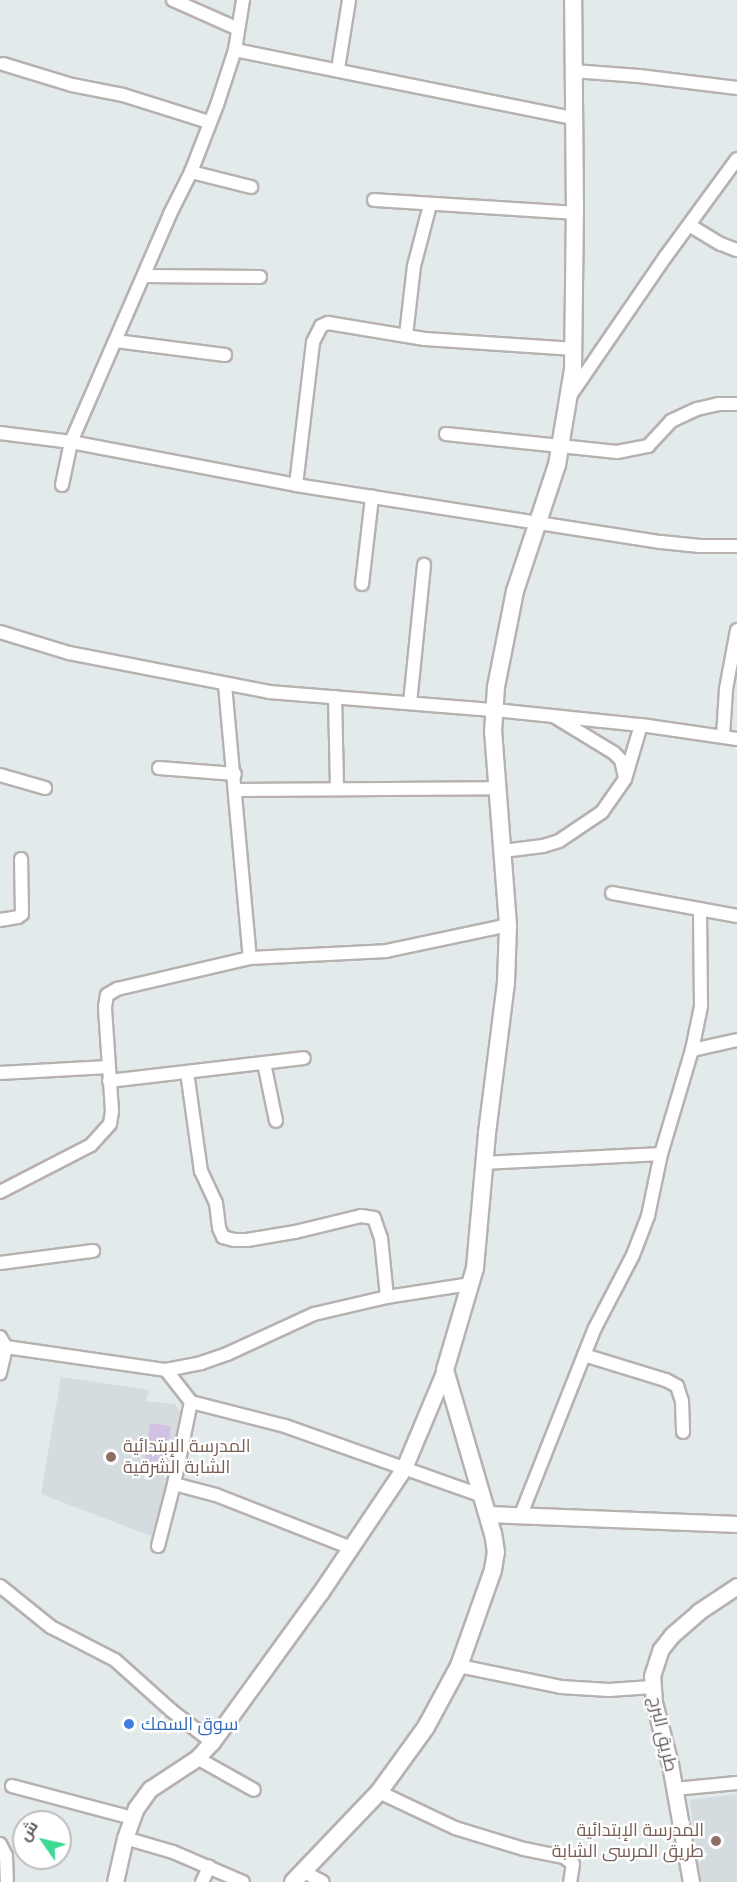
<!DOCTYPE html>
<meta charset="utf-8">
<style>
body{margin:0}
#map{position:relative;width:737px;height:1882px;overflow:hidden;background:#e3eaec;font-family:Figtree,Cairo,sans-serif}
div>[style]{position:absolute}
.education>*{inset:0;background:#d4dcdf}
.green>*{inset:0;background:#d1c1e2;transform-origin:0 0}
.roads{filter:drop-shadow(2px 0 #b7b1b0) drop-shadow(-2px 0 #b7b1b0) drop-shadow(0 2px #b7b1b0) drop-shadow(0 -2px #b7b1b0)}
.minor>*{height:12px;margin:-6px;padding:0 6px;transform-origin:6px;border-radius:6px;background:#fff}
.tertiary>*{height:15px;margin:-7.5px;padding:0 7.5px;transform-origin:7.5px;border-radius:7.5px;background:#fff}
.secondary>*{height:16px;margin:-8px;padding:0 8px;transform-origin:8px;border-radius:8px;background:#fff}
.dots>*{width:16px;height:16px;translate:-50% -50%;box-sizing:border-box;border:3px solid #fff;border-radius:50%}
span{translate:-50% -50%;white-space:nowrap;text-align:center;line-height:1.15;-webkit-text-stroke:4.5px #fff;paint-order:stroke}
.education-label{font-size:18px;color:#785e54}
.left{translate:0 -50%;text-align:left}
.right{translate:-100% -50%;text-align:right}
.shop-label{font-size:18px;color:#366cbe}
.street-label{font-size:18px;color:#625b5b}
.north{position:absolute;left:12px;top:1810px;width:60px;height:60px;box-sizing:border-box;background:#fff;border:2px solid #c0bdbd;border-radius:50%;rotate:304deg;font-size:16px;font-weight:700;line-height:24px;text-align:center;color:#625b5b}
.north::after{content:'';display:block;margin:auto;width:21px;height:27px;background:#3cd995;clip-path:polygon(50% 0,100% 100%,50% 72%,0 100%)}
</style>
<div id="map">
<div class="education">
<i style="clip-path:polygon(61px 1377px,150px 1390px,145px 1401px,175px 1404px,186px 1421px,151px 1536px,41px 1494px)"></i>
<i style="clip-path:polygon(737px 1794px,737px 1882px,699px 1882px,690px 1800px)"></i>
</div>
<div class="green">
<i style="left:150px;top:1423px;width:21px;height:41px;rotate:8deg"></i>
</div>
<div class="roads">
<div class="minor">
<i style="left:173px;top:0;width:71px;rotate:24deg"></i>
<i style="left:235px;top:50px;width:345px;rotate:11.4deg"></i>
<i style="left:3px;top:64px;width:72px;rotate:16.9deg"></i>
<i style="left:72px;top:85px;width:52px;rotate:11.1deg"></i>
<i style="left:123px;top:95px;width:90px;rotate:17.4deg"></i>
<i style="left:338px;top:69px;width:70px;rotate:-80.9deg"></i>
<i style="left:573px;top:71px;width:66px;rotate:4.3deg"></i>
<i style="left:639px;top:76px;width:99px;rotate:7deg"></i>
<i style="left:191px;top:172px;width:62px;rotate:14deg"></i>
<i style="left:374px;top:200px;width:201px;rotate:3.7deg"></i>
<i style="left:689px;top:225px;width:37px;rotate:31deg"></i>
<i style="left:721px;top:244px;width:17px;rotate:21deg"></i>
<i style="left:144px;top:276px;width:116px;rotate:0.5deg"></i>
<i style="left:406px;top:335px;width:69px;rotate:-83.4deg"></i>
<i style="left:414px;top:266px;width:63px;rotate:-75.3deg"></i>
<i style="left:116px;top:341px;width:110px;rotate:7.3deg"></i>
<i style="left:570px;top:396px;width:170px;rotate:-55.6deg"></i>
<i style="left:666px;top:256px;width:120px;rotate:-53.8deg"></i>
<i style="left:0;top:433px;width:72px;rotate:7.2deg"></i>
<i style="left:71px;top:442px;width:229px;rotate:10.8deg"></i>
<i style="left:296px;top:485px;width:369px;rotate:8.9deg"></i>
<i style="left:661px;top:542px;width:39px;rotate:6deg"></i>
<i style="left:700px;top:546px;width:37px"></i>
<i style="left:446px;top:434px;width:172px;rotate:6deg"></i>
<i style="left:617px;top:452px;width:32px;rotate:-11deg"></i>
<i style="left:648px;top:446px;width:34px;rotate:-47deg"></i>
<i style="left:671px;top:421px;width:29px;rotate:-25deg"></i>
<i style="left:697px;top:409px;width:22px;rotate:-13deg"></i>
<i style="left:718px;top:404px;width:19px"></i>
<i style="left:62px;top:485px;width:44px;rotate:-78.2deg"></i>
<i style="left:71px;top:442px;width:249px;rotate:-66.5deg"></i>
<i style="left:170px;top:214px;width:47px;rotate:-63.4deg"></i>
<i style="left:191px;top:172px;width:72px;rotate:-68.8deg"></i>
<i style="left:217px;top:105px;width:58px;rotate:-71.9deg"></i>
<i style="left:235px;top:50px;width:51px;rotate:-80.9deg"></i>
<i style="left:296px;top:485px;width:144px;rotate:-83.2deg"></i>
<i style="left:313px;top:342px;width:18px;rotate:-63deg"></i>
<i style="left:321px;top:326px;width:8px;rotate:-23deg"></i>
<i style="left:328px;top:323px;width:98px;rotate:9.4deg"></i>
<i style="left:425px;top:339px;width:150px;rotate:3.8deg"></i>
<i style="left:362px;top:584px;width:88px;rotate:-83.4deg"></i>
<i style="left:0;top:632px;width:72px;rotate:16.9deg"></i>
<i style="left:69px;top:653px;width:204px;rotate:11deg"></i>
<i style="left:269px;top:692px;width:227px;rotate:4.6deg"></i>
<i style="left:495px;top:710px;width:147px;rotate:5.9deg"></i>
<i style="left:641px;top:725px;width:97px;rotate:8.3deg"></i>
<i style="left:225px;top:685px;width:274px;rotate:84.8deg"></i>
<i style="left:335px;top:697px;width:91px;rotate:88.7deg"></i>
<i style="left:410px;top:703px;width:139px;rotate:-84.2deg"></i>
<i style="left:555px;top:717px;width:69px;rotate:31.4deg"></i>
<i style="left:614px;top:753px;width:10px;rotate:45deg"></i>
<i style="left:621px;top:760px;width:18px;rotate:77deg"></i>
<i style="left:723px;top:736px;width:47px;rotate:-86.3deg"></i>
<i style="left:726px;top:689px;width:60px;rotate:-79.4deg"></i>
<i style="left:159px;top:768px;width:76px;rotate:4.5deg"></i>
<i style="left:0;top:775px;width:47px;rotate:16.1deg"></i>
<i style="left:236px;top:790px;width:261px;rotate:-0.4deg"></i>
<i style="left:503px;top:851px;width:40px;rotate:-7.1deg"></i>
<i style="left:543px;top:846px;width:17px;rotate:-17deg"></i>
<i style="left:559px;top:841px;width:52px;rotate:-34deg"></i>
<i style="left:602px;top:812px;width:40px;rotate:-55.1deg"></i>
<i style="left:625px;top:779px;width:56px;rotate:-73.5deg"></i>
<i style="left:612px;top:893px;width:127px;rotate:10.4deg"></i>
<i style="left:0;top:920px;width:18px;rotate:-9deg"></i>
<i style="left:18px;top:917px;width:5px;rotate:-37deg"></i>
<i style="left:22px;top:914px;width:55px;rotate:-91deg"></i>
<i style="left:692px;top:1050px;width:46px;rotate:-12.5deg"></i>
<i style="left:264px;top:1063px;width:59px;rotate:78.3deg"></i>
<i style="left:187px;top:1072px;width:100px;rotate:82deg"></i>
<i style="left:201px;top:1171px;width:35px;rotate:65deg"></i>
<i style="left:216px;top:1203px;width:25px;rotate:83deg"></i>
<i style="left:219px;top:1228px;width:10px;rotate:66deg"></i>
<i style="left:223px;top:1237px;width:11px;rotate:15deg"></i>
<i style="left:234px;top:1240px;width:13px"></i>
<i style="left:247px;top:1240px;width:49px;rotate:-9.5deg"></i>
<i style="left:295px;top:1232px;width:68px;rotate:-13.6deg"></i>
<i style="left:361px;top:1216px;width:13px;rotate:9deg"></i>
<i style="left:374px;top:1218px;width:21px;rotate:71deg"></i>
<i style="left:381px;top:1238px;width:59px;rotate:84.2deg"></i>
<i style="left:0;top:1073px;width:108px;rotate:-3.2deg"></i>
<i style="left:109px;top:1081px;width:196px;rotate:-6.7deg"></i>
<i style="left:483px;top:1163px;width:178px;rotate:-2.9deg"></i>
<i style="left:0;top:1192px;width:102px;rotate:-27.3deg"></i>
<i style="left:91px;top:1145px;width:28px;rotate:-48deg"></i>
<i style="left:110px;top:1124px;width:13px;rotate:-81deg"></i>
<i style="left:112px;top:1111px;width:104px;rotate:-93.9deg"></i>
<i style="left:105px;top:1007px;width:12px;rotate:-81deg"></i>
<i style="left:107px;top:995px;width:12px;rotate:-31deg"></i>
<i style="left:117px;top:989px;width:137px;rotate:-13.1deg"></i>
<i style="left:250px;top:958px;width:136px;rotate:-2.9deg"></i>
<i style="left:386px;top:951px;width:125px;rotate:-12deg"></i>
<i style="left:0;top:1263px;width:94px;rotate:-7.4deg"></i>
<i style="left:0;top:1337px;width:12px;rotate:59deg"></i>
<i style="left:6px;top:1347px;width:27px;rotate:103deg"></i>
<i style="left:6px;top:1347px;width:162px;rotate:8.2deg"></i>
<i style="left:166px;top:1370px;width:36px;rotate:-11deg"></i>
<i style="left:201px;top:1363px;width:28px;rotate:-19deg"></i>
<i style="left:227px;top:1354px;width:96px;rotate:-24.7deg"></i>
<i style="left:314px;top:1314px;width:75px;rotate:-13.1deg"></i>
<i style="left:387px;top:1297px;width:84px;rotate:-8.9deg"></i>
<i style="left:584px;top:1355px;width:86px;rotate:17deg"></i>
<i style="left:666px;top:1380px;width:13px;rotate:29deg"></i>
<i style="left:677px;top:1386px;width:16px;rotate:72deg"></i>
<i style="left:682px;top:1401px;width:31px;rotate:88deg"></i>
<i style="left:166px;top:1370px;width:41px;rotate:52deg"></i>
<i style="left:191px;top:1402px;width:97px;rotate:14.3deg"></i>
<i style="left:285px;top:1426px;width:210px;rotate:19.5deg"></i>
<i style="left:174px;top:1484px;width:43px;rotate:14.7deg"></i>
<i style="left:216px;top:1495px;width:145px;rotate:21.4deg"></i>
<i style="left:520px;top:1517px;width:203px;rotate:-68.4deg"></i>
<i style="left:595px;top:1328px;width:82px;rotate:-62.5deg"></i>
<i style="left:633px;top:1255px;width:42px;rotate:-69deg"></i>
<i style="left:648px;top:1216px;width:63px;rotate:-78.2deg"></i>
<i style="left:661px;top:1154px;width:109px;rotate:-73.4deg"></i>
<i style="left:692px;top:1050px;width:45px;rotate:-78.4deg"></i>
<i style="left:701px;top:1006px;width:97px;rotate:-90.6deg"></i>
<i style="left:158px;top:1546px;width:64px;rotate:-75.5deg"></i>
<i style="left:174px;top:1484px;width:84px;rotate:-78.3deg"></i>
<i style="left:0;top:1586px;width:65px;rotate:38.8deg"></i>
<i style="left:51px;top:1627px;width:72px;rotate:27.3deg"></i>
<i style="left:115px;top:1660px;width:76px;rotate:41.8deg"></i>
<i style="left:172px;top:1711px;width:51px;rotate:37.8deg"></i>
<i style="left:459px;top:1666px;width:104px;rotate:11.6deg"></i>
<i style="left:561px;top:1687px;width:48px;rotate:3.6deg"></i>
<i style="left:609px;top:1690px;width:43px;rotate:-4deg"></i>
<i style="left:197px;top:1758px;width:65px;rotate:29.3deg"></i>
<i style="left:12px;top:1786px;width:124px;rotate:14.9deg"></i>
<i style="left:675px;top:1789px;width:62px;rotate:-5.5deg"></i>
<i style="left:379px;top:1792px;width:84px;rotate:25.3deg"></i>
<i style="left:455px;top:1828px;width:72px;rotate:16.9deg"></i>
<i style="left:524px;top:1849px;width:41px;rotate:11.3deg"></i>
<i style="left:564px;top:1857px;width:11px;rotate:38deg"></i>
<i style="left:573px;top:1864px;width:18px;rotate:99deg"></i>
<i style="left:125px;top:1838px;width:50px;rotate:16.3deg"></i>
<i style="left:173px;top:1852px;width:76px;rotate:23.2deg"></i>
<i style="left:0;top:1844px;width:13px;rotate:63deg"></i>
<i style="left:6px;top:1856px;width:26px;rotate:88deg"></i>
<i style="left:304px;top:1872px;width:21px;rotate:28deg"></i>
<i style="left:202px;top:1882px;width:17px;rotate:-65deg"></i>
</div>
<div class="tertiary">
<i style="left:488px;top:1514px;width:249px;rotate:2.3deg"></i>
<i style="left:115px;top:1882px;width:45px;rotate:-77.2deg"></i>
<i style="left:125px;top:1838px;width:32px;rotate:-70deg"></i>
<i style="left:136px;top:1808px;width:24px;rotate:-54deg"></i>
<i style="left:150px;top:1789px;width:56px;rotate:-33.4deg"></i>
<i style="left:197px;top:1758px;width:22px;rotate:-47deg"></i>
<i style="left:212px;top:1742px;width:184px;rotate:-54.1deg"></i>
<i style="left:320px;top:1593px;width:151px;rotate:-56.1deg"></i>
<i style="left:404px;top:1468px;width:106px;rotate:-67.3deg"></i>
<i style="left:691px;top:1882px;width:120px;rotate:-100.1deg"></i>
<i style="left:670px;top:1764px;width:64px;rotate:-104.5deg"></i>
<i style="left:654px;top:1702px;width:26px;rotate:-94deg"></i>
<i style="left:652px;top:1676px;width:28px;rotate:-72deg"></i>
<i style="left:661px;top:1649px;width:18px;rotate:-52deg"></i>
<i style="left:672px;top:1635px;width:35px;rotate:-41deg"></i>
<i style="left:698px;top:1612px;width:47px;rotate:-33.7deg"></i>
</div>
<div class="secondary">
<i style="left:293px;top:1882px;width:124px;rotate:-46.3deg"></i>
<i style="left:379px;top:1792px;width:80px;rotate:-54.1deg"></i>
<i style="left:426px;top:1727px;width:69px;rotate:-61.6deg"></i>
<i style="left:459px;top:1666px;width:102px;rotate:-70.5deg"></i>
<i style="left:493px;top:1570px;width:18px;rotate:-81deg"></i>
<i style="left:496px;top:1552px;width:18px;rotate:-99deg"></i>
<i style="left:493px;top:1534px;width:171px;rotate:-106.3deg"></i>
<i style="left:445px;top:1370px;width:106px;rotate:-73.6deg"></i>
<i style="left:475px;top:1268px;width:136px;rotate:-84.9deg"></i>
<i style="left:487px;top:1133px;width:151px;rotate:-82.8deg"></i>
<i style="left:506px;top:983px;width:58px;rotate:-88deg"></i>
<i style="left:508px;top:925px;width:194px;rotate:-94.4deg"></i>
<i style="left:493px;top:732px;width:45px;rotate:-86.2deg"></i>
<i style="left:496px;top:687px;width:98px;rotate:-78.8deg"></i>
<i style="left:515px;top:591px;width:133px;rotate:-71.6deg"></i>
<i style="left:557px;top:465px;width:97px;rotate:-80.5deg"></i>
<i style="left:573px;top:369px;width:156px;rotate:-89.3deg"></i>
<i style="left:575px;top:213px;width:213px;rotate:-90.5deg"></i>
</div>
</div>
<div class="dots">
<i style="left:111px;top:1457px;background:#8d6e63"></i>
<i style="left:129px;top:1724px;background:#3f7fe0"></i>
<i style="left:716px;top:1841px;background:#8d6e63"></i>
</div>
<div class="education-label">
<span class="left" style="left:123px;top:1457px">المدرسة الإبتدائية<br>الشابة الشرقية</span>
<span class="right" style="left:704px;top:1841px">المدرسة الإبتدائية<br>طريق المرسى الشابة</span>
</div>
<div class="shop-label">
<span class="left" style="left:141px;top:1724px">سوق السمك</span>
</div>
<div class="street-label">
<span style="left:663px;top:1734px;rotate:77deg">طريق البرج</span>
</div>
<div class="north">ش</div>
</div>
